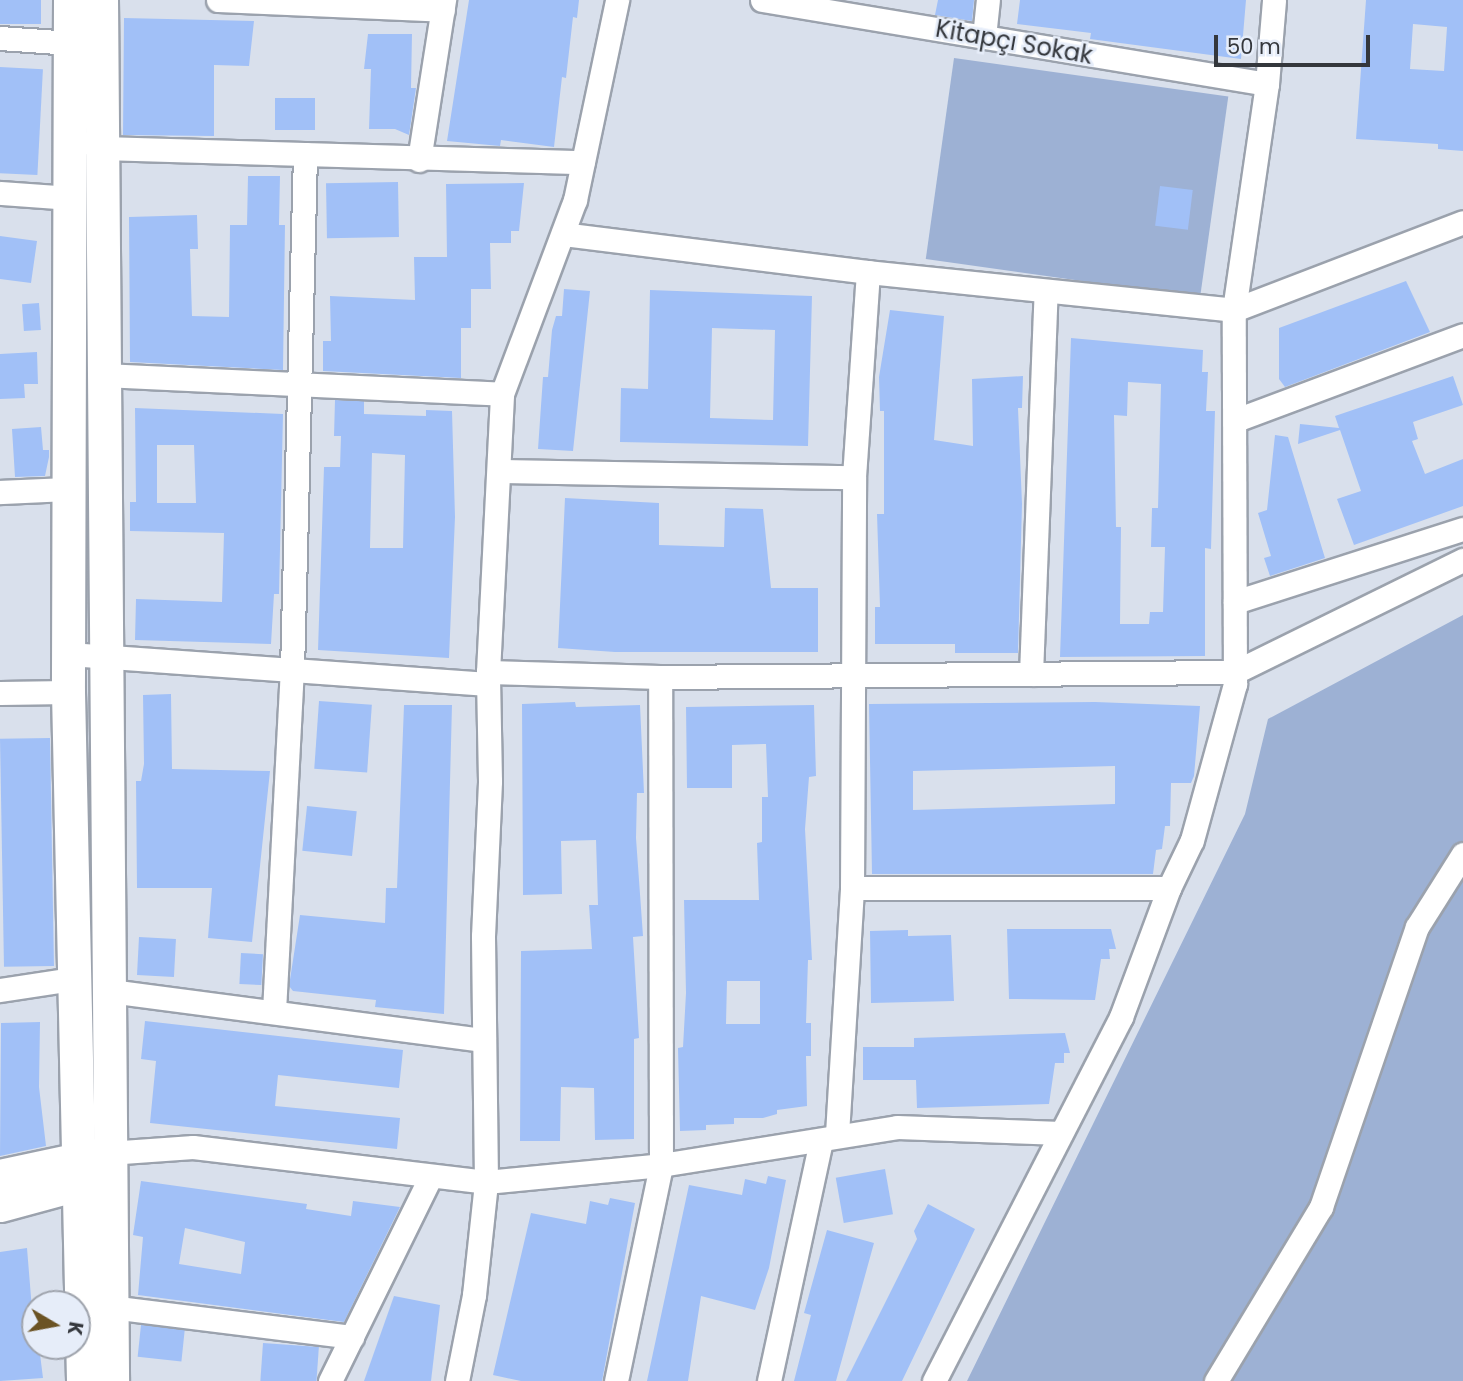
<!DOCTYPE html>
<meta charset="utf-8">
<style>
body{margin:0}
#map{position:relative;width:1463px;height:1381px;overflow:hidden;background:#d9e0ec;font-family:Poppins,sans-serif}
div>[style]{position:absolute}
.green>*{inset:0;background:#9db1d4;transform-origin:0 0}
.building>*{inset:0;background:#a1c0f7;transform-origin:0 0}
.roads{filter:drop-shadow(2px 0 #9ba2ad) drop-shadow(-2px 0 #9ba2ad) drop-shadow(0 2px #9ba2ad) drop-shadow(0 -2px #9ba2ad)}
.street>*{height:23px;margin:-11.5px;padding:0 11.5px;transform-origin:11.5px;border-radius:11.5px;background:#fff}
.secondary>*{height:33px;margin:-16.5px;padding:0 16.5px;transform-origin:16.5px;border-radius:16.5px;background:#fff}
span{translate:-50% -50%;white-space:nowrap;text-align:center;line-height:1.15;-webkit-text-stroke:5px #e6edf9;paint-order:stroke}
.street-label{font-size:24px;color:#34373c}
.north{position:absolute;left:21px;top:1290px;width:70px;height:70px;box-sizing:border-box;background:#e6edf9;border:2px solid #9fa4ad;border-radius:50%;rotate:100deg;font-size:19px;font-weight:700;line-height:28px;text-align:center;color:#34373c}
.north::after{content:'';display:block;margin:auto;width:24px;height:32px;background:#6b5324;clip-path:polygon(50% 0,100% 100%,50% 72%,0 100%)}
.scale{position:absolute;left:1214px;top:35px;width:156px;height:32px;box-sizing:border-box;border:4px solid #34373c;border-top:0;padding-left:9px;font-size:21px;line-height:24px;white-space:nowrap;color:#34373c;-webkit-text-stroke:5px #e6edf9;paint-order:stroke}
</style>
<div id="map">
<div class="green">
<i style="left:954px;top:58px;width:277px;height:203px;rotate:8deg"></i>
<i style="clip-path:polygon(1463px 615px,1463px 1381px,967px 1381px,1245px 814px,1268px 719px)"></i>
</div>
<div class="building">
<i style="left:0;top:0;width:41px;height:24px"></i>
<i style="clip-path:polygon(469px 0,579px 0,577px 18px,573px 17px,566px 78px,562px 77px,554px 147px,501px 140px,500px 146px,447px 141px)"></i>
<i style="clip-path:polygon(938px 0,974px 0,972px 21px,935px 15px)"></i>
<i style="clip-path:polygon(1020px 0,1246px 0,1241px 59px,1090px 39px,1091px 33px,1017px 24px)"></i>
<i style="clip-path:polygon(evenodd,1366px 0,1463px 0,1463px 151px,1438px 149px,1438px 144px,1356px 139px,1366px 0,1413px 24px,1447px 27px,1444px 71px,1410px 69px,1413px 24px)"></i>
<i style="clip-path:polygon(124px 18px,254px 21px,249px 66px,214px 65px,214px 136px,123px 135px)"></i>
<i style="clip-path:polygon(368px 34px,412px 34px,411px 88px,416px 88px,409px 135px,395px 129px,369px 129px,371px 69px,364px 69px)"></i>
<i style="left:0;top:67px;width:43px;height:106px;rotate:3deg"></i>
<i style="left:275px;top:98px;width:40px;height:32px"></i>
<i style="clip-path:polygon(248px 176px,280px 176px,279px 225px,285px 225px,283px 370px,130px 362px,129px 217px,197px 215px,198px 249px,190px 249px,192px 316px,229px 317px,230px 225px,247px 225px)"></i>
<i style="left:398px;top:182px;width:55px;height:72px;rotate:89deg"></i>
<i style="clip-path:polygon(524px 183px,519px 231px,511px 231px,511px 243px,490px 243px,491px 289px,471px 289px,471px 328px,461px 328px,461px 378px,323px 371px,323px 341px,331px 341px,330px 296px,415px 300px,414px 257px,447px 257px,446px 184px)"></i>
<i style="left:1160px;top:186px;width:33px;height:40px;rotate:7deg"></i>
<i style="clip-path:polygon(0 236px,37px 241px,31px 283px,0 279px)"></i>
<i style="clip-path:polygon(1406px 281px,1430px 332px,1285px 387px,1279px 379px,1279px 328px)"></i>
<i style="clip-path:polygon(564px 289px,590px 291px,573px 451px,538px 449px,543px 377px,548px 377px,552px 330px,556px 316px,562px 316px)"></i>
<i style="clip-path:polygon(evenodd,650px 290px,812px 296px,808px 446px,620px 442px,621px 388px,648px 389px,650px 290px,712px 328px,775px 330px,773px 420px,710px 418px,712px 328px)"></i>
<i style="left:39px;top:303px;width:27px;height:17px;rotate:86deg"></i>
<i style="clip-path:polygon(890px 310px,944px 316px,934px 440px,973px 446px,972px 379px,1023px 376px,1022px 408px,1018px 408px,1022px 504px,1018px 653px,955px 653px,955px 644px,875px 644px,875px 607px,880px 607px,877px 514px,884px 514px,884px 411px,880px 411px,879px 377px)"></i>
<i style="clip-path:polygon(evenodd,1071px 338px,1203px 350px,1202px 372px,1208px 372px,1206px 411px,1215px 411px,1211px 549px,1205px 548px,1205px 656px,1060px 657px,1071px 338px,1128px 382px,1161px 384px,1158px 508px,1152px 508px,1151px 547px,1165px 547px,1163px 612px,1150px 612px,1149px 624px,1120px 624px,1121px 527px,1116px 527px,1114px 415px,1127px 416px,1128px 382px)"></i>
<i style="clip-path:polygon(37px 352px,38px 384px,24px 384px,25px 398px,0 399px,0 354px)"></i>
<i style="clip-path:polygon(1453px 376px,1463px 405px,1413px 422px,1418px 439px,1412px 441px,1425px 474px,1463px 459px,1463px 506px,1354px 545px,1337px 499px,1361px 491px,1340px 430px,1298px 444px,1300px 424px,1339px 428px,1335px 416px)"></i>
<i style="clip-path:polygon(evenodd,335px 400px,364px 401px,364px 414px,426px 416px,426px 410px,452px 411px,455px 517px,449px 658px,318px 650px,324px 467px,340px 467px,341px 436px,334px 436px,335px 400px,372px 453px,405px 455px,403px 548px,370px 548px,372px 453px)"></i>
<i style="clip-path:polygon(evenodd,135px 408px,283px 414px,279px 594px,274px 594px,271px 644px,135px 640px,136px 599px,222px 602px,224px 533px,130px 531px,130px 502px,136px 502px,135px 408px,157px 445px,194px 445px,196px 503px,157px 503px,157px 445px)"></i>
<i style="clip-path:polygon(41px 427px,43px 450px,49px 450px,49px 457px,45px 476px,15px 477px,12px 429px)"></i>
<i style="clip-path:polygon(1275px 435px,1288px 437px,1325px 558px,1270px 576px,1264px 558px,1271px 556px,1258px 513px,1267px 510px)"></i>
<i style="clip-path:polygon(565px 498px,659px 503px,659px 545px,724px 547px,725px 508px,763px 509px,771px 588px,818px 588px,818px 652px,615px 652px,558px 648px)"></i>
<i style="clip-path:polygon(171px 694px,172px 769px,270px 771px,252px 942px,208px 938px,212px 888px,137px 888px,136px 781px,141px 781px,144px 764px,143px 695px)"></i>
<i style="left:319px;top:701px;width:53px;height:68px;rotate:4deg"></i>
<i style="clip-path:polygon(575px 702px,576px 707px,640px 705px,644px 793px,637px 793px,636px 838px,643px 936px,633px 937px,639px 1038px,634px 1039px,634px 1139px,595px 1140px,594px 1088px,561px 1087px,560px 1141px,520px 1141px,521px 951px,592px 949px,589px 905px,598px 905px,596px 840px,561px 841px,562px 894px,523px 895px,522px 704px)"></i>
<i style="clip-path:polygon(evenodd,1095px 702px,1200px 706px,1194px 776px,1191px 783px,1171px 783px,1170px 826px,1165px 826px,1162px 849px,1156px 850px,1153px 874px,872px 874px,869px 704px,1095px 702px,1115px 766px,1115px 804px,913px 810px,913px 771px,1115px 766px)"></i>
<i style="clip-path:polygon(404px 705px,452px 705px,444px 1014px,375px 1007px,376px 1000px,293px 991px,289px 986px,300px 915px,385px 923px,386px 888px,397px 888px)"></i>
<i style="clip-path:polygon(evenodd,814px 705px,816px 776px,809px 777px,805px 829px,812px 960px,808px 960px,806px 1023px,811px 1023px,811px 1056px,806px 1056px,807px 1106px,777px 1110px,777px 1114px,763px 1118px,734px 1118px,734px 1124px,706px 1125px,706px 1130px,680px 1131px,678px 1048px,683px 1047px,686px 993px,684px 900px,759px 900px,757px 843px,762px 842px,762px 797px,768px 797px,766px 744px,732px 745px,732px 788px,687px 788px,686px 707px,814px 705px,727px 981px,760px 981px,760px 1024px,726px 1024px,727px 981px)"></i>
<i style="left:50px;top:738px;width:228px;height:50px;rotate:89deg"></i>
<i style="left:307px;top:806px;width:50px;height:45px;rotate:6deg"></i>
<i style="clip-path:polygon(1007px 929px,1111px 929px,1116px 949px,1109px 949px,1110px 959px,1101px 959px,1095px 1000px,1009px 999px)"></i>
<i style="clip-path:polygon(908px 930px,908px 936px,951px 935px,954px 1001px,871px 1003px,870px 931px)"></i>
<i style="left:139px;top:937px;width:37px;height:38px;rotate:3deg"></i>
<i style="left:241px;top:953px;width:22px;height:31px;rotate:3deg"></i>
<i style="clip-path:polygon(145px 1021px,403px 1050px,399px 1088px,278px 1075px,275px 1106px,400px 1118px,397px 1149px,150px 1123px,156px 1061px,141px 1059px)"></i>
<i style="clip-path:polygon(40px 1022px,39px 1087px,46px 1146px,0 1156px,1px 1023px)"></i>
<i style="clip-path:polygon(1065px 1033px,1070px 1053px,1064px 1053px,1064px 1063px,1055px 1063px,1049px 1104px,917px 1108px,916px 1080px,863px 1080px,863px 1047px,914px 1047px,914px 1038px)"></i>
<i style="left:885px;top:1169px;width:46px;height:50px;rotate:80deg"></i>
<i style="clip-path:polygon(768px 1176px,786px 1180px,769px 1268px,755px 1310px,701px 1296px,688px 1381px,647px 1381px,689px 1185px,742px 1195px,745px 1179px,766px 1184px)"></i>
<i style="clip-path:polygon(evenodd,141px 1181px,307px 1204px,306px 1209px,351px 1216px,353px 1201px,400px 1207px,344px 1322px,138px 1295px,143px 1237px,133px 1235px,141px 1181px,185px 1228px,245px 1242px,241px 1274px,179px 1264px,185px 1228px)"></i>
<i style="clip-path:polygon(610px 1198px,635px 1203px,602px 1381px,521px 1381px,493px 1375px,531px 1213px,586px 1224px,590px 1201px,608px 1205px)"></i>
<i style="clip-path:polygon(928px 1204px,975px 1229px,902px 1381px,846px 1381px,917px 1239px,914px 1231px)"></i>
<i style="clip-path:polygon(827px 1230px,874px 1243px,836px 1381px,794px 1381px,811px 1315px,804px 1313px)"></i>
<i style="clip-path:polygon(27px 1248px,35px 1346px,39px 1346px,43px 1378px,0 1381px,0 1252px)"></i>
<i style="clip-path:polygon(394px 1296px,440px 1305px,431px 1381px,364px 1381px)"></i>
<i style="left:141px;top:1325px;width:44px;height:32px;rotate:6deg"></i>
<i style="left:263px;top:1343px;width:56px;height:38px;rotate:4deg"></i>
</div>
<div class="roads">
<div class="street">
<i style="left:218px;top:0;width:225px;rotate:2.5deg"></i>
<i style="left:762px;top:0;width:512px;rotate:9.44deg"></i>
<i style="left:984px;top:37px;width:37px;rotate:-84deg"></i>
<i style="left:0;top:38px;width:71px;rotate:4deg"></i>
<i style="left:90px;top:143px;width:13px;rotate:23deg"></i>
<i style="left:102px;top:148px;width:481px;rotate:1.7deg"></i>
<i style="left:419px;top:160px;width:162px;rotate:-81.1deg"></i>
<i style="left:0;top:193px;width:70px;rotate:4.1deg"></i>
<i style="left:563px;top:234px;width:307px;rotate:7.1deg"></i>
<i style="left:868px;top:272px;width:368px;rotate:5.9deg"></i>
<i style="left:1234px;top:310px;width:245px;rotate:-21deg"></i>
<i style="left:104px;top:375px;width:398px;rotate:2.7deg"></i>
<i style="left:1236px;top:420px;width:242px;rotate:-20.5deg"></i>
<i style="left:499px;top:471px;width:355px;rotate:1deg"></i>
<i style="left:0;top:492px;width:67px;rotate:-2.6deg"></i>
<i style="left:1235px;top:602px;width:239px;rotate:-17.8deg"></i>
<i style="left:69px;top:654px;width:420px;rotate:4.1deg"></i>
<i style="left:488px;top:672px;width:172px;rotate:1.7deg"></i>
<i style="left:660px;top:677px;width:575px;rotate:-0.5deg"></i>
<i style="left:1235px;top:672px;width:254px;rotate:-26.2deg"></i>
<i style="left:1031px;top:674px;width:382px;rotate:-87.8deg"></i>
<i style="left:0;top:693px;width:68px;rotate:-0.8deg"></i>
<i style="left:852px;top:888px;width:317px"></i>
<i style="left:0;top:990px;width:74px;rotate:-8.6deg"></i>
<i style="left:110px;top:991px;width:377px;rotate:7.5deg"></i>
<i style="left:274px;top:1011px;width:340px;rotate:-87deg"></i>
<i style="left:292px;top:671px;width:517px;rotate:-88.56deg"></i>
<i style="left:837px;top:1134px;width:246px;rotate:-86.5deg"></i>
<i style="left:852px;top:888px;width:411px;rotate:-89.7deg"></i>
<i style="left:854px;top:477px;width:205px;rotate:-86.1deg"></i>
<i style="left:108px;top:1153px;width:85px;rotate:-4deg"></i>
<i style="left:193px;top:1147px;width:295px;rotate:6.8deg"></i>
<i style="left:486px;top:1182px;width:176px;rotate:-5.5deg"></i>
<i style="left:661px;top:1165px;width:239px;rotate:-9.1deg"></i>
<i style="left:897px;top:1127px;width:164px;rotate:2.1deg"></i>
<i style="left:111px;top:1307px;width:243px;rotate:7.1deg"></i>
<i style="left:330px;top:1381px;width:226px;rotate:-63.8deg"></i>
<i style="left:457px;top:1381px;width:88px;rotate:-78.8deg"></i>
<i style="left:474px;top:1295px;width:114px;rotate:-83.9deg"></i>
<i style="left:486px;top:1182px;width:246px;rotate:-90.7deg"></i>
<i style="left:483px;top:936px;width:155px;rotate:-87.4deg"></i>
<i style="left:490px;top:781px;width:109px;rotate:-91.1deg"></i>
<i style="left:488px;top:672px;width:278px;rotate:-87.1deg"></i>
<i style="left:502px;top:394px;width:207px;rotate:-69.4deg"></i>
<i style="left:575px;top:200px;width:204px;rotate:-78.1deg"></i>
<i style="left:616px;top:1381px;width:221px;rotate:-78.2deg"></i>
<i style="left:661px;top:1165px;width:488px;rotate:-90.1deg"></i>
<i style="left:769px;top:1381px;width:246px;rotate:-77.8deg"></i>
<i style="left:934px;top:1381px;width:409px;rotate:-62.8deg"></i>
<i style="left:1121px;top:1017px;width:138px;rotate:-69.6deg"></i>
<i style="left:1169px;top:888px;width:53px;rotate:-64.4deg"></i>
<i style="left:1192px;top:840px;width:162px;rotate:-74.6deg"></i>
<i style="left:1235px;top:684px;width:374px;rotate:-90.2deg"></i>
<i style="left:1234px;top:310px;width:228px;rotate:-81.7deg"></i>
<i style="left:1267px;top:84px;width:84px;rotate:-85.2deg"></i>
<i style="left:1216px;top:1381px;width:203px;rotate:-58.9deg"></i>
<i style="left:1321px;top:1207px;width:296px;rotate:-71.1deg"></i>
<i style="left:1417px;top:927px;width:86px;rotate:-57.8deg"></i>
</div>
<div class="secondary">
<i style="left:70px;top:0;width:692px;rotate:90.17deg"></i>
<i style="left:68px;top:692px;width:689px;rotate:88.75deg"></i>
<i style="left:101px;top:0;width:1381px;rotate:89.54deg"></i>
<i style="left:0;top:1176px;width:104px;rotate:-12.2deg"></i>
<i style="left:0;top:1205px;width:84px;rotate:-15.2deg"></i>
<i style="left:81px;top:1183px;width:21px;rotate:-47deg"></i>
</div>
</div>
<div class="street-label">
<span style="left:1014px;top:42px;rotate:10deg">Kitapçı Sokak</span>
</div>
<div class="north">K</div>
<div class="scale">50 m</div>
</div>
